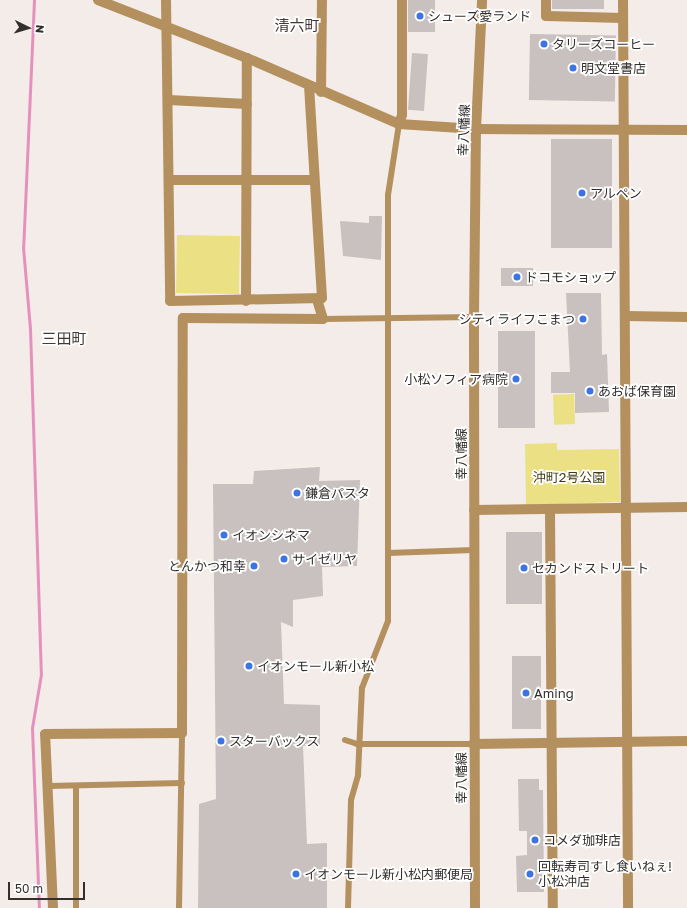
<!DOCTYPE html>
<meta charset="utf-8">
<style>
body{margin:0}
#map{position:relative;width:687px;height:908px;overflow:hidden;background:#f4ece8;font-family:"Golos Text","Noto Sans JP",sans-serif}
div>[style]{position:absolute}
.green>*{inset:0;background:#ebe084;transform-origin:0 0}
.stream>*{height:3px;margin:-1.5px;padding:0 1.5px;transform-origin:1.5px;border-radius:1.5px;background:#e591bd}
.building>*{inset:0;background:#c9c0c0;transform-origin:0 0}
.service>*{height:6px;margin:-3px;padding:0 3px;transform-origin:3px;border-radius:3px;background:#b4905f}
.minor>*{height:10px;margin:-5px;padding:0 5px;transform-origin:5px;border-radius:5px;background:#b4905f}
.tertiary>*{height:10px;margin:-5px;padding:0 5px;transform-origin:5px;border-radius:5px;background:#b4905f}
.dots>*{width:11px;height:11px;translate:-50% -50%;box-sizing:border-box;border:2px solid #fff;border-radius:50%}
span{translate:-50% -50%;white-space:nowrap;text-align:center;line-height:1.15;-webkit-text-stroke:3.5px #fff;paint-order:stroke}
.poi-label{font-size:13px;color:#322f2e}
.left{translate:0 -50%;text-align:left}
.right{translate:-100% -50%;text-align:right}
.street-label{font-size:13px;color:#322f2e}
.park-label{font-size:13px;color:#403b13}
.quarter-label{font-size:15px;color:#413a38}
.north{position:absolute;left:8px;top:8px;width:40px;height:40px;-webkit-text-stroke:3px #fff;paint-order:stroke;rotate:95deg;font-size:11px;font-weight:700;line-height:16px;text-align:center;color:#322f2e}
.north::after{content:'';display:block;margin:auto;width:14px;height:18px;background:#322f2e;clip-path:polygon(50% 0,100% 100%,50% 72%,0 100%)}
.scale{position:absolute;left:8px;top:882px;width:77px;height:18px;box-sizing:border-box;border:2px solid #322f2e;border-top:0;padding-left:5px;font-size:12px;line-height:14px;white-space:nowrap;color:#322f2e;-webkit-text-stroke:3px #fff;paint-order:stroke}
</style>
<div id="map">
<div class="green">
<i style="left:240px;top:236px;width:58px;height:63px;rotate:91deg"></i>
<i style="left:574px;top:394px;width:30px;height:21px;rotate:88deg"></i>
<i style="clip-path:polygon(557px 443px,557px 450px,619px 449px,620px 502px,526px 505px,525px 444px)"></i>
</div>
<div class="stream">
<i style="left:34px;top:0;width:247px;rotate:92.5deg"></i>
<i style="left:23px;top:247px;width:81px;rotate:85.1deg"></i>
<i style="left:30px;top:328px;width:346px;rotate:88.2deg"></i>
<i style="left:41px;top:674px;width:55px;rotate:99.5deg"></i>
<i style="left:32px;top:728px;width:180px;rotate:87.8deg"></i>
</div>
<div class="building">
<i style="left:408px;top:0;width:27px;height:32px"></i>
<i style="left:552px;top:0;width:52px;height:9px"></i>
<i style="left:530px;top:34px;width:86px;height:66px;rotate:1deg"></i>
<i style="left:412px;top:53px;width:16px;height:57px;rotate:4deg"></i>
<i style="left:551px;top:139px;width:61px;height:109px"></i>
<i style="clip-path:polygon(369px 216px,382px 216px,381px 260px,343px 256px,340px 221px,369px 223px)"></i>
<i style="left:501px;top:268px;width:32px;height:18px"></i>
<i style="clip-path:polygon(566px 293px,601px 293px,602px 355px,607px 354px,609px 412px,575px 413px,575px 393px,551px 393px,551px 372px,570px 372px)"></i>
<i style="left:498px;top:331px;width:37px;height:97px"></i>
<i style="clip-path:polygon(320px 467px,319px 481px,360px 480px,357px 566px,322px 567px,323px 596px,293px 600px,293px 627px,281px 622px,284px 704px,320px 705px,320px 746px,303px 746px,307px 844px,327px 843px,327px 908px,198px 908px,199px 804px,216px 799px,213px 484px,253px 484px,254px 471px)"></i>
<i style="left:506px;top:532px;width:36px;height:72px"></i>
<i style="left:512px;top:656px;width:29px;height:73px"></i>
<i style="clip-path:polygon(518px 779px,539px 779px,539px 790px,543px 790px,544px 892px,517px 892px,516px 856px,527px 855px,527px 831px,519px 831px)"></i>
</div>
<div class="service">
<i style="left:323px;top:319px;width:151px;rotate:-0.8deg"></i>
<i style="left:388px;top:553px;width:86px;rotate:-2deg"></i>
<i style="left:345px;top:740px;width:13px;rotate:18deg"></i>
<i style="left:357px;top:744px;width:116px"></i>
<i style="left:48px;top:786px;width:134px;rotate:-1.3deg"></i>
<i style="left:76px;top:908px;width:122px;rotate:-90deg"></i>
<i style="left:179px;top:908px;width:175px;rotate:-89deg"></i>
<i style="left:348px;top:908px;width:108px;rotate:-88.4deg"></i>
<i style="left:351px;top:800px;width:26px;rotate:-74deg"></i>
<i style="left:358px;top:775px;width:87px;rotate:-87.4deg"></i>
<i style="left:362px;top:688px;width:72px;rotate:-68.8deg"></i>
<i style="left:388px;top:621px;width:426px;rotate:-90deg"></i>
<i style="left:388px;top:195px;width:72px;rotate:-81.2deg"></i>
</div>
<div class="minor">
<i style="left:98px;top:0;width:160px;rotate:21.3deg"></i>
<i style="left:247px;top:58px;width:166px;rotate:23.5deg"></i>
<i style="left:399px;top:124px;width:77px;rotate:3.7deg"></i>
<i style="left:476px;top:129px;width:211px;rotate:0.3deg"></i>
<i style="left:166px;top:0;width:301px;rotate:89.2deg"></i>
<i style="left:170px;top:301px;width:152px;rotate:-1.1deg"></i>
<i style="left:322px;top:298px;width:211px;rotate:-93.5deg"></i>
<i style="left:546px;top:0;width:16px;rotate:90deg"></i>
<i style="left:546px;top:16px;width:77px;rotate:1.5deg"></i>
<i style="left:623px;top:0;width:908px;rotate:89.68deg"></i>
<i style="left:321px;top:92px;width:92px;rotate:-89.4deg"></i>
<i style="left:169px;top:100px;width:78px;rotate:2.9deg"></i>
<i style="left:169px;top:180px;width:143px"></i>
<i style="left:246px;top:301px;width:243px;rotate:-89.8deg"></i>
<i style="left:626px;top:316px;width:61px;rotate:0.9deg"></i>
<i style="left:550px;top:509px;width:399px;rotate:89.6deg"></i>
<i style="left:474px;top:510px;width:213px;rotate:-0.8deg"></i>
<i style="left:473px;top:744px;width:214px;rotate:-0.8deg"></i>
<i style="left:53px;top:908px;width:174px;rotate:-92.6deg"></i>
<i style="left:45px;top:734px;width:137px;rotate:-0.4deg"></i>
<i style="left:182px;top:733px;width:415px;rotate:-89.9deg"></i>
<i style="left:183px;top:318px;width:140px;rotate:0.4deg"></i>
<i style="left:323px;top:319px;width:21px;rotate:-107deg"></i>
</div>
<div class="tertiary">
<i style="left:399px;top:124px;width:9px;rotate:-72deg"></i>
<i style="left:402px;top:115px;width:115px;rotate:-90deg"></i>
<i style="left:475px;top:908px;width:591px;rotate:-90.1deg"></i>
<i style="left:474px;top:317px;width:188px;rotate:-89.4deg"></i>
<i style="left:476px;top:129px;width:129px;rotate:-87.3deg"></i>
</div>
<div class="dots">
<i style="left:420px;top:16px;background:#3c74e3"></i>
<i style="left:544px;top:44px;background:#3c74e3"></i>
<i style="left:573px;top:68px;background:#3c74e3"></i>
<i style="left:582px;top:193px;background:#3c74e3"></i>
<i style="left:517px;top:277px;background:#3c74e3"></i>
<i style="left:583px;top:319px;background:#3c74e3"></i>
<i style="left:516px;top:379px;background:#3c74e3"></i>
<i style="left:590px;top:391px;background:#3c74e3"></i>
<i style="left:297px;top:493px;background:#3c74e3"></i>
<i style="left:224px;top:535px;background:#3c74e3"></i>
<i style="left:284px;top:559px;background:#3c74e3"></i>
<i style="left:254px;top:566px;background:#3c74e3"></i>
<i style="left:524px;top:568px;background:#3c74e3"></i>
<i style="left:249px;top:666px;background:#3c74e3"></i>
<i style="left:526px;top:693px;background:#3c74e3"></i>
<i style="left:221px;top:741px;background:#3c74e3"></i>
<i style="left:535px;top:840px;background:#3c74e3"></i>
<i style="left:296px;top:874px;background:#3c74e3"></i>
<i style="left:530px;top:874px;background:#3c74e3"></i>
</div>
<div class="poi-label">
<span class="left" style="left:428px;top:16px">シューズ愛ランド</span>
<span class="left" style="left:552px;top:44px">タリーズコーヒー</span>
<span class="left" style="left:581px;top:68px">明文堂書店</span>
<span class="left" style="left:590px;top:193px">アルペン</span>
<span class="left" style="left:525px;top:277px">ドコモショップ</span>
<span class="right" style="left:575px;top:319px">シティライフこまつ</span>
<span class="right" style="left:508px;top:379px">小松ソフィア病院</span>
<span class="left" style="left:598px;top:391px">あおば保育園</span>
<span class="left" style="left:305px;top:493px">鎌倉パスタ</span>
<span class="left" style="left:232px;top:535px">イオンシネマ</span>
<span class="left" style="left:292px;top:559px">サイゼリヤ</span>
<span class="right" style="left:246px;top:566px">とんかつ和幸</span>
<span class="left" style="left:532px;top:568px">セカンドストリート</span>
<span class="left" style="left:257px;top:666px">イオンモール新小松</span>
<span class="left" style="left:534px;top:693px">Aming</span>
<span class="left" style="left:229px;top:741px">スターバックス</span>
<span class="left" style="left:543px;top:840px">コメダ珈琲店</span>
<span class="left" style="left:538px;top:874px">回転寿司すし食いねぇ!<br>小松沖店</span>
<span class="left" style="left:304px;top:874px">イオンモール新小松内郵便局</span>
</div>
<div class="street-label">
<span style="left:464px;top:130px;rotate:-88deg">幸八幡線</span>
<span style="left:461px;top:454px;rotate:-90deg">幸八幡線</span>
<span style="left:461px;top:778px;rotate:-90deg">幸八幡線</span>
</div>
<div class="park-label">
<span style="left:569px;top:477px">沖町2号公園</span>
</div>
<div class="quarter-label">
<span style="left:297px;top:26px">清六町</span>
<span style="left:64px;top:339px">三田町</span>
</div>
<div class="north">N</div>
<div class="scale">50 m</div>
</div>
